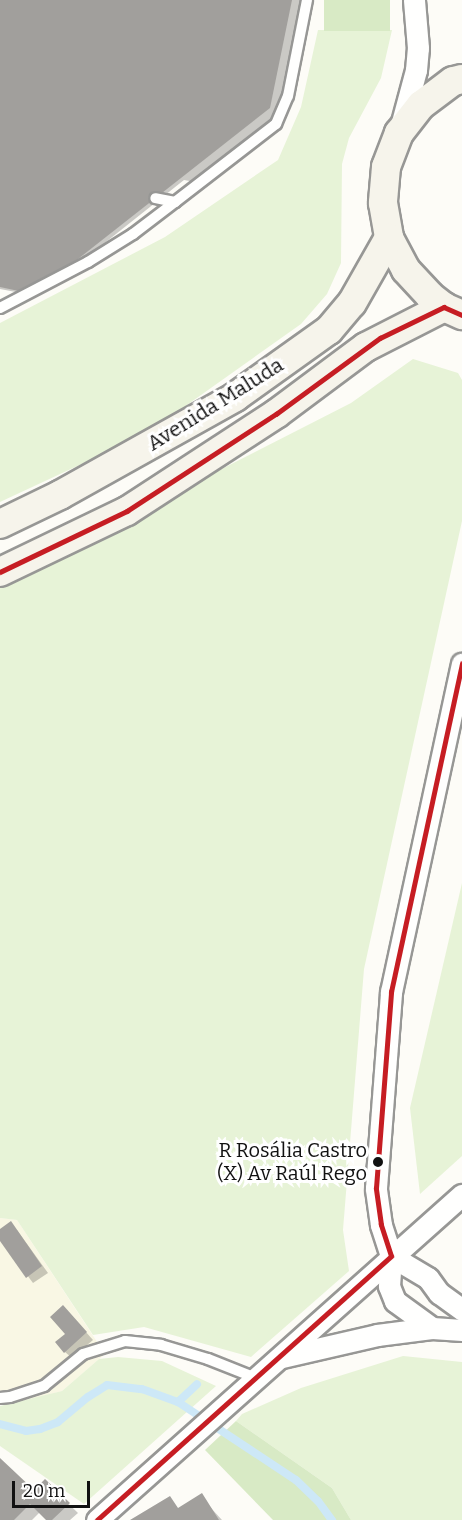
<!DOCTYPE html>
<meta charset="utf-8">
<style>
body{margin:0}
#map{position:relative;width:462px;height:1520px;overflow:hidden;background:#fdfcf7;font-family:Bitter,serif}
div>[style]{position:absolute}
.farmland>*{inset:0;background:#f9f7e4}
.green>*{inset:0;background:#e7f3d7}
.forest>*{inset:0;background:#d8eac5;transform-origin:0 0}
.shadow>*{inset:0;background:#0003}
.stream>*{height:8px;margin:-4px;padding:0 4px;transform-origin:4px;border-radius:4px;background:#cde8f7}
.building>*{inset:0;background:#a19f9c}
.roads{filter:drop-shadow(2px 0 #979795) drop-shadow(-2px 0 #979795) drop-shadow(0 2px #979795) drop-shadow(0 -2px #979795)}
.lane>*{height:10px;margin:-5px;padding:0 5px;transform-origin:5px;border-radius:5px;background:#fffffe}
.street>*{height:21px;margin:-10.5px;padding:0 10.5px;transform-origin:10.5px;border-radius:10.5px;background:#fffffe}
.secondary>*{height:28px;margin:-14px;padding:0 14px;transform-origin:14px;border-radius:14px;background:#f6f4eb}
.bus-1>*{height:4.5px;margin:-2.25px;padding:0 2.25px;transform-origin:2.25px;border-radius:2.25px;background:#c61d23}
.dots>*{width:16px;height:16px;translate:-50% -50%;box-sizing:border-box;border:3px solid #fff;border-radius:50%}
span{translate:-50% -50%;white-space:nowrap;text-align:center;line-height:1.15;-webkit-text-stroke:6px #fff;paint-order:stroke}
.bus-label{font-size:20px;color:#111}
.right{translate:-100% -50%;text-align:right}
.street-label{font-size:21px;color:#111}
.scale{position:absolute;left:12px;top:1481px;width:78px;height:27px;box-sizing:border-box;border:3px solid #111;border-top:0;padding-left:8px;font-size:18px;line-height:21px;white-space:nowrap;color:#111;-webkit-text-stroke:4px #fff;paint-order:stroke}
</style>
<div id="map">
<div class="farmland">
<i style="clip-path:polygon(0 1218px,17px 1220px,105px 1354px,62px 1391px,15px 1404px,0 1394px)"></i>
</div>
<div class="green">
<i style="clip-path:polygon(318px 30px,392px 30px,381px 78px,349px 138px,342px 164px,341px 263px,327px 294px,301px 324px,146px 434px,0 502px,0 323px,165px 237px,278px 160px,301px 107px)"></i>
<i style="clip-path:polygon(413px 359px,458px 373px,462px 380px,462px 521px,364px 969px,343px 1230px,349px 1271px,251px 1357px,144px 1327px,93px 1335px,17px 1220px,0 1218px,0 582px,351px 403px)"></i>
<i style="clip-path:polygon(462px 883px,462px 1156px,420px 1194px,410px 1108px)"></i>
<i style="clip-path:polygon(403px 1356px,462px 1362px,462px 1520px,351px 1520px,332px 1488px,236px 1421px,242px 1414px,301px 1388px)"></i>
<i style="clip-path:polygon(118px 1357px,162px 1361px,216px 1386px,84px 1504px,0 1446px,0 1406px,62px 1391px,99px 1359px)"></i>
</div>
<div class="forest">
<i style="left:324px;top:0;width:66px;height:31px"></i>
<i style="clip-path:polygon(236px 1421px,332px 1488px,351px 1520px,273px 1520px,205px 1450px)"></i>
</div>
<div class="shadow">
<i style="clip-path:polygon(0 0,302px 0,279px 117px,195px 182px,184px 180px,53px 284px,31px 295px,0 289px)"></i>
<i style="clip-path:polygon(17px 1230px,48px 1273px,33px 1283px,0 1239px,0 1231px)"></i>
<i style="clip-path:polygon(69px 1313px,93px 1340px,72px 1358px,65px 1352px)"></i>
<i style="clip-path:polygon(0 1460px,34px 1492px,45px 1481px,78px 1513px,70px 1520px,48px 1520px,40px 1512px,32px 1520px,0 1520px)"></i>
<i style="clip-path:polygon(211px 1508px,222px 1520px,133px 1520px,178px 1510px)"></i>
</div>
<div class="stream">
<i style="left:178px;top:1402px;width:26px;rotate:-43deg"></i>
<i style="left:0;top:1424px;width:27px;rotate:15deg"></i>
<i style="left:26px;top:1431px;width:14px;rotate:-8deg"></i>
<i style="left:40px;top:1429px;width:19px;rotate:-21deg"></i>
<i style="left:58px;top:1422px;width:39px;rotate:-40deg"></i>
<i style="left:88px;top:1397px;width:22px;rotate:-32deg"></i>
<i style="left:107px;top:1385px;width:35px;rotate:7deg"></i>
<i style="left:142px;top:1389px;width:38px;rotate:20deg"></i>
<i style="left:178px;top:1402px;width:141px;rotate:33.5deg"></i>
<i style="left:296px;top:1480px;width:30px;rotate:44deg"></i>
<i style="left:318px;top:1501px;width:24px;rotate:54deg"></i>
</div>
<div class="building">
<i style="clip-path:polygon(0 0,292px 0,270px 108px,50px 281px,28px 293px,0 287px)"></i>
<i style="clip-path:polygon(11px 1221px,42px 1266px,26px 1278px,0 1241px,0 1229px)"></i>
<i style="clip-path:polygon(63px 1305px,87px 1332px,64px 1353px,55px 1342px,65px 1334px,50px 1317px)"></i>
<i style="clip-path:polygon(0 1458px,34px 1490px,45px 1479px,70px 1503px,52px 1520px,46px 1520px,30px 1504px,14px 1520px,0 1520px)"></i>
<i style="clip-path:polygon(202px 1493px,219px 1520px,130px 1520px,170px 1496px,178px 1508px)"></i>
</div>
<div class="roads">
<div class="lane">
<i style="left:175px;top:202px;width:128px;rotate:-37.7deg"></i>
<i style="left:276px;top:124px;width:30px;rotate:-67deg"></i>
<i style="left:288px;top:96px;width:98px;rotate:-78.8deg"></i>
<i style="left:0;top:308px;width:99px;rotate:-27.6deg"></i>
<i style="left:88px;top:262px;width:53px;rotate:-31.9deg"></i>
<i style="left:133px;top:234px;width:53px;rotate:-37.3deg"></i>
<i style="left:175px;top:202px;width:20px;rotate:-169deg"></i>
<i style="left:0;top:1398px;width:10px;rotate:-6deg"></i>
<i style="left:10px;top:1397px;width:36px;rotate:-18deg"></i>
<i style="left:44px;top:1386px;width:50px;rotate:-39.4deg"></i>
<i style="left:83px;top:1354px;width:44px;rotate:-17.2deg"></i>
<i style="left:125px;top:1341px;width:36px;rotate:6deg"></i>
<i style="left:161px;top:1345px;width:49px;rotate:16.6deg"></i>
<i style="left:208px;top:1359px;width:52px;rotate:21.6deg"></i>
</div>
<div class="street">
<i style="left:401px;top:126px;width:58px;rotate:-75deg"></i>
<i style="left:416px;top:70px;width:22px;rotate:-85deg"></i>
<i style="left:418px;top:48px;width:48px;rotate:-94.8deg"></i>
<i style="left:391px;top:1256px;width:43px;rotate:30.7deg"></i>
<i style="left:428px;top:1278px;width:19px;rotate:54deg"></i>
<i style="left:439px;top:1293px;width:29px;rotate:36deg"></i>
<i style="left:432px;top:1328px;width:46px;rotate:-143.9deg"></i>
<i style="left:395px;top:1301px;width:16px;rotate:-112deg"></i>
<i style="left:389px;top:1286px;width:30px;rotate:-86deg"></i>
<i style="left:391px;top:1256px;width:33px;rotate:-108deg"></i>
<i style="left:381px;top:1225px;width:37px;rotate:-98deg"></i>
<i style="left:376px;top:1188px;width:197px;rotate:-85.6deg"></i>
<i style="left:391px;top:992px;width:336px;rotate:-77.8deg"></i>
<i style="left:282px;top:1357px;width:98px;rotate:-13deg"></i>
<i style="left:377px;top:1335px;width:55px;rotate:-7.3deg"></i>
<i style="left:432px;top:1328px;width:30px;rotate:4deg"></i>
<i style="left:97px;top:1520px;width:489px;rotate:-41.7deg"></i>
</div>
<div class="secondary">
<i style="left:462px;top:79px;width:9px;rotate:167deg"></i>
<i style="left:453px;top:81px;width:40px;rotate:143deg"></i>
<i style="left:421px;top:105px;width:36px;rotate:128deg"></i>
<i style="left:399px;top:133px;width:36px;rotate:111deg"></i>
<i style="left:386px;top:167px;width:36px;rotate:95deg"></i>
<i style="left:383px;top:203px;width:36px;rotate:80deg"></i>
<i style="left:389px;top:238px;width:36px;rotate:62deg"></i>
<i style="left:406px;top:270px;width:35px;rotate:47deg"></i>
<i style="left:430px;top:296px;width:18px;rotate:38deg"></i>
<i style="left:444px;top:307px;width:20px;rotate:24deg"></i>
<i style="left:0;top:524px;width:67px;rotate:-25.8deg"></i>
<i style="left:60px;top:495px;width:201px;rotate:-29.2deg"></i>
<i style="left:235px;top:397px;width:115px;rotate:-35.5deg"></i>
<i style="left:329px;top:330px;width:35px;rotate:-50deg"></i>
<i style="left:352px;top:303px;width:75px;rotate:-60.4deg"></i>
<i style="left:0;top:572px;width:141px;rotate:-25.7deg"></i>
<i style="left:127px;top:511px;width:178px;rotate:-33.1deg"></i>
<i style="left:276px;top:414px;width:112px;rotate:-36.7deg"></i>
<i style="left:366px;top:347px;width:88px;rotate:-27.1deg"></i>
</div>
</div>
<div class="bus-1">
<i style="left:0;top:572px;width:141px;rotate:-25.7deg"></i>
<i style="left:127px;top:511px;width:178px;rotate:-33.1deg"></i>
<i style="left:276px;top:414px;width:129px;rotate:-36.2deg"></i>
<i style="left:380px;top:338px;width:71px;rotate:-25.8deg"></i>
<i style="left:444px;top:307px;width:20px;rotate:24deg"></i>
<i style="left:391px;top:1256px;width:33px;rotate:-108deg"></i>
<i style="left:381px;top:1225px;width:37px;rotate:-98deg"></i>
<i style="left:376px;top:1188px;width:197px;rotate:-85.6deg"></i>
<i style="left:391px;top:992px;width:336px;rotate:-77.8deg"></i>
<i style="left:97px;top:1520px;width:395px;rotate:-41.9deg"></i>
</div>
<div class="dots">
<i style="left:378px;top:1162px;background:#111"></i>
</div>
<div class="bus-label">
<span class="right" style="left:367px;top:1162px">R Rosália Castro<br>(X) Av Raúl Rego</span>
</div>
<div class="street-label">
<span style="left:215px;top:404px;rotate:-32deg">Avenida Maluda</span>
</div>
<div class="scale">20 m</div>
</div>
